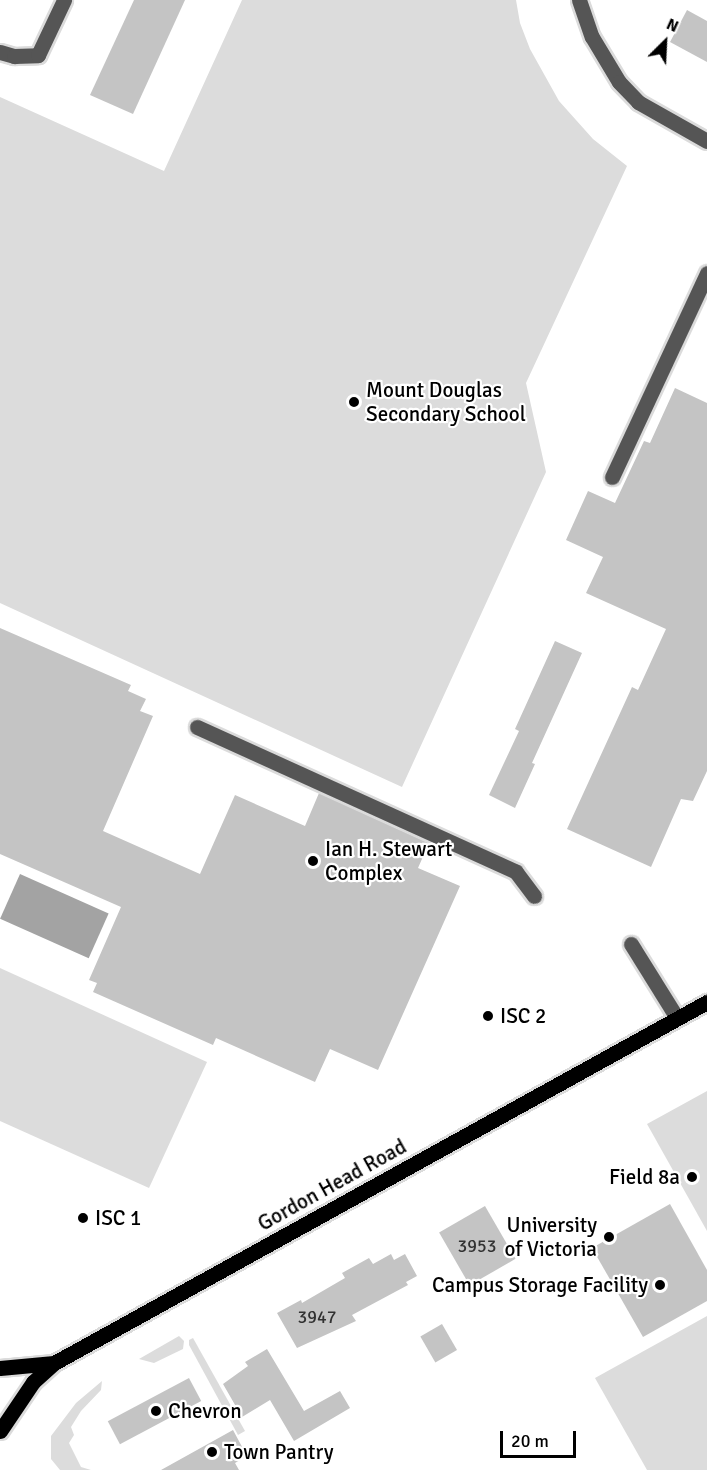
<!DOCTYPE html>
<style>
body{margin:0}
#map{position:relative;width:707px;height:1470px;overflow:hidden;background:#fff;font-family:Signika,sans-serif}
div>[style]{position:absolute}
.green>*{inset:0;background:#dcdcdc}
.water>*{inset:0;background:#a3a3a3;transform-origin:0 0}
.building>*{inset:0;background:#c4c4c4;transform-origin:0 0}
.roads{filter:drop-shadow(2px 0 #dbdbdb) drop-shadow(-2px 0 #dbdbdb) drop-shadow(0 2px #dbdbdb) drop-shadow(0 -2px #dbdbdb)}
.minor>*{height:15px;margin:-7.5px;padding:0 7.5px;transform-origin:7.5px;border-radius:7.5px;background:#555}
.major>*{height:15px;margin:-7.5px;padding:0 7.5px;transform-origin:7.5px;border-radius:7.5px;background:#000}
.dots>*{width:16px;height:16px;translate:-50% -50%;box-sizing:border-box;border:3px solid #fff;border-radius:50%}
span{translate:-50% -50%;white-space:nowrap;text-align:center;line-height:1.15;-webkit-text-stroke:4.5px #fff;paint-order:stroke}
.number-label{font-size:18px;color:#313131}
.number-label span{-webkit-text-stroke-width:0}
.poi-label{font-size:21px;color:#000}
.left{translate:0 -50%;text-align:left}
.right{translate:-100% -50%;text-align:right}
.street-label{font-size:21px;color:#000}
.north{position:absolute;left:635px;top:12px;width:60px;height:60px;-webkit-text-stroke:4px #fff;paint-order:stroke;rotate:24deg;font-size:16px;font-weight:700;line-height:24px;text-align:center;color:#000}
.north::after{content:'';display:block;margin:auto;width:21px;height:27px;background:#000;clip-path:polygon(50% 0,100% 100%,50% 72%,0 100%)}
.scale{position:absolute;left:500px;top:1431px;width:76px;height:27px;box-sizing:border-box;border:3px solid #000;border-top:0;padding-left:8px;font-size:18px;line-height:21px;white-space:nowrap;color:#000;-webkit-text-stroke:4px #fff;paint-order:stroke}
</style>
<div id="map">
<div class="green">
<i style="clip-path:polygon(242px 0,516px 0,520px 23px,530px 49px,559px 101px,593px 139px,627px 166px,526px 383px,546px 472px,402px 787px,0 603px,0 97px,164px 171px)"></i>
<i style="clip-path:polygon(0 968px,207px 1062px,149px 1188px,0 1121px)"></i>
<i style="clip-path:polygon(707px 1091px,707px 1231px,647px 1124px)"></i>
<i style="clip-path:polygon(707px 1316px,707px 1470px,647px 1470px,595px 1378px)"></i>
<i style="clip-path:polygon(179px 1336px,184px 1341px,183px 1349px,154px 1363px,139px 1359px)"></i>
<i style="clip-path:polygon(193px 1338px,245px 1431px,238px 1435px,189px 1345px,189px 1340px)"></i>
<i style="clip-path:polygon(102px 1381px,101px 1390px,81px 1411px,71px 1427px,74px 1435px,69px 1443px,81px 1467px,91px 1470px,60px 1470px,51px 1459px,51px 1436px,76px 1403px)"></i>
</div>
<div class="water">
<i style="left:20px;top:874px;width:97px;height:49px;rotate:24deg"></i>
</div>
<div class="building">
<i style="clip-path:polygon(134px 0,185px 0,133px 114px,90px 95px)"></i>
<i style="clip-path:polygon(687px 10px,707px 21px,707px 62px,670px 42px)"></i>
<i style="clip-path:polygon(675px 388px,707px 403px,707px 771px,693px 801px,681px 799px,651px 867px,567px 829px,632px 687px,638px 690px,666px 629px,586px 593px,603px 557px,566px 540px,588px 491px,615px 503px,644px 441px,650px 443px)"></i>
<i style="clip-path:polygon(0 628px,131px 685px,128px 691px,146px 699px,140px 711px,153px 716px,103px 831px,200px 874px,235px 795px,305px 826px,319px 793px,429px 843px,418px 868px,460px 886px,378px 1070px,330px 1049px,315px 1082px,216px 1038px,213px 1045px,93px 992px,97px 983px,89px 980px,121px 907px,0 854px)"></i>
<i style="clip-path:polygon(555px 641px,582px 653px,532px 763px,535px 764px,515px 808px,489px 795px,519px 731px,515px 729px)"></i>
<i style="clip-path:polygon(670px 1204px,707px 1270px,707px 1301px,643px 1337px,592px 1248px)"></i>
<i style="left:485px;top:1206px;width:61px;height:53px;rotate:60deg"></i>
<i style="clip-path:polygon(391px 1254px,394px 1260px,405px 1254px,417px 1276px,406px 1282px,408px 1285px,352px 1315px,356px 1321px,297px 1348px,277px 1313px,301px 1300px,302px 1303px,345px 1278px,342px 1273px,369px 1258px,373px 1264px)"></i>
<i style="left:442px;top:1324px;width:30px;height:25px;rotate:60deg"></i>
<i style="clip-path:polygon(267px 1349px,304px 1411px,340px 1391px,350px 1408px,294px 1441px,270px 1400px,242px 1417px,223px 1384px,248px 1366px,245px 1362px)"></i>
<i style="left:189px;top:1378px;width:26px;height:92px;rotate:62deg"></i>
<i style="clip-path:polygon(233px 1430px,247px 1456px,235px 1463px,239px 1470px,161px 1470px)"></i>
</div>
<div class="roads">
<div class="minor">
<i style="left:579px;top:0;width:39px;rotate:71deg"></i>
<i style="left:592px;top:37px;width:52px;rotate:59deg"></i>
<i style="left:619px;top:82px;width:28px;rotate:46deg"></i>
<i style="left:638px;top:102px;width:79px;rotate:29.5deg"></i>
<i style="left:0;top:52px;width:15px;rotate:16deg"></i>
<i style="left:14px;top:56px;width:24px;rotate:-2deg"></i>
<i style="left:38px;top:55px;width:61px;rotate:-64.7deg"></i>
<i style="left:612px;top:477px;width:225px;rotate:-65deg"></i>
<i style="left:197px;top:727px;width:350px;rotate:24.4deg"></i>
<i style="left:516px;top:872px;width:30px;rotate:53deg"></i>
<i style="left:631px;top:944px;width:87px;rotate:58.1deg"></i>
</div>
<div class="major">
<i style="left:0;top:1368px;width:54px;rotate:-5.3deg"></i>
<i style="left:0;top:1431px;width:59px;rotate:-56deg"></i>
<i style="left:33px;top:1382px;width:28px;rotate:-42deg"></i>
<i style="left:54px;top:1363px;width:746px;rotate:-28.94deg"></i>
</div>
</div>
<div class="dots">
<i style="left:354px;top:402px;background:#000"></i>
<i style="left:313px;top:861px;background:#000"></i>
<i style="left:488px;top:1016px;background:#000"></i>
<i style="left:692px;top:1177px;background:#000"></i>
<i style="left:83px;top:1218px;background:#000"></i>
<i style="left:609px;top:1237px;background:#000"></i>
<i style="left:660px;top:1285px;background:#000"></i>
<i style="left:156px;top:1411px;background:#000"></i>
<i style="left:212px;top:1452px;background:#000"></i>
</div>
<div class="number-label">
<span style="left:477px;top:1246px">3953</span>
<span style="left:317px;top:1317px">3947</span>
</div>
<div class="poi-label">
<span class="left" style="left:366px;top:402px">Mount Douglas<br>Secondary School</span>
<span class="left" style="left:325px;top:861px">Ian H. Stewart<br>Complex</span>
<span class="left" style="left:500px;top:1016px">ISC 2</span>
<span class="right" style="left:680px;top:1177px">Field 8a</span>
<span class="left" style="left:95px;top:1218px">ISC 1</span>
<span class="right" style="left:597px;top:1237px">University<br>of Victoria</span>
<span class="right" style="left:648px;top:1285px">Campus Storage Facility</span>
<span class="left" style="left:168px;top:1411px">Chevron</span>
<span class="left" style="left:224px;top:1452px">Town Pantry</span>
</div>
<div class="street-label">
<span style="left:332px;top:1185px;rotate:-29deg">Gordon Head Road</span>
</div>
<div class="north">N</div>
<div class="scale">20 m</div>
</div>
